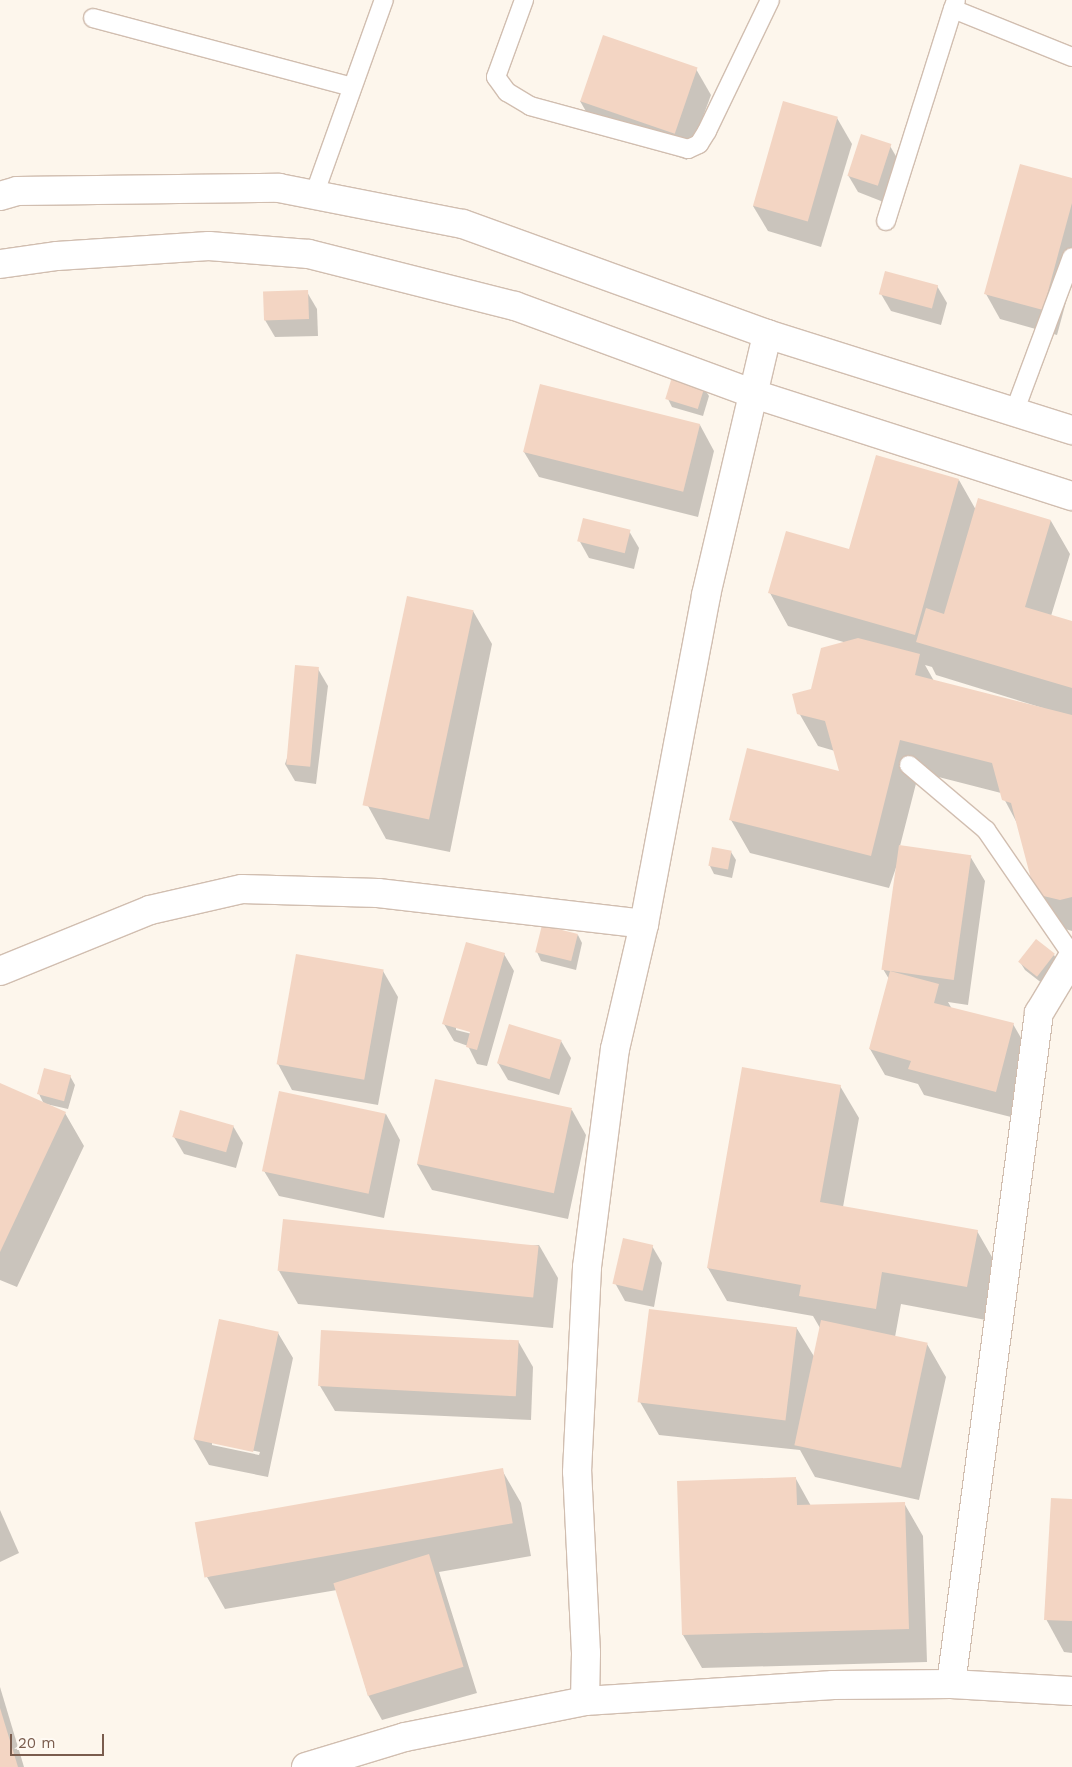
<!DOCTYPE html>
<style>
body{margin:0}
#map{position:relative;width:1072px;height:1767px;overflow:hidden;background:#fdf6ec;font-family:"Work Sans",sans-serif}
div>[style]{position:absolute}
.shadow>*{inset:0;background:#0003}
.building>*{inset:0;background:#f3d5c3;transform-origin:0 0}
.roads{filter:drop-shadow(1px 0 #d1beb0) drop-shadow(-1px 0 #d1beb0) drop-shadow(0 1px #d1beb0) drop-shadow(0 -1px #d1beb0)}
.service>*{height:18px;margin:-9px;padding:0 9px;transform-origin:9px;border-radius:9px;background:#fff}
.minor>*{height:28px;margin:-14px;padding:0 14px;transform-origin:14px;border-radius:14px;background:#fff}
span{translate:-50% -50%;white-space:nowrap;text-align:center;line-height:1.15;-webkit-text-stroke:4px #fffaf3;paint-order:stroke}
.scale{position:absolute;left:10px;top:1734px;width:94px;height:22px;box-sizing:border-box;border:2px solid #7a5c4d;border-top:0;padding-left:6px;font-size:15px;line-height:18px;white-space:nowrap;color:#7a5c4d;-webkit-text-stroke:4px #fffaf3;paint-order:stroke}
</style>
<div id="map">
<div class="shadow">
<i style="clip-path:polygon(696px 69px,711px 95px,687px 160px,595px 127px,580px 101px)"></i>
<i style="clip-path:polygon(837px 118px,852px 144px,821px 247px,768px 231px,753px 206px)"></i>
<i style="clip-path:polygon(890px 146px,900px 163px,886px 203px,858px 192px,848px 175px)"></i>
<i style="clip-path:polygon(1072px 180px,1072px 280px,1057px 335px,1000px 319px,986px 294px)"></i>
<i style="clip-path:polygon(937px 286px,947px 303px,941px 325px,891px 311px,881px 294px)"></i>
<i style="clip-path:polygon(307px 292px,317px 309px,318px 336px,275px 337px,265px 320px)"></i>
<i style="clip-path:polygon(704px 388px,709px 396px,703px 416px,672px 407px,668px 399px)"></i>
<i style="clip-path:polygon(700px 425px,714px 451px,698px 517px,539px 477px,524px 452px)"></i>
<i style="clip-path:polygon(evenodd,959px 480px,976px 510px,1051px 521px,1070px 554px,1051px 616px,1072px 622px,1072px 931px,1055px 926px,1036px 893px,1018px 825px,1001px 793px,919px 772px,900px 846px,970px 856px,985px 881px,968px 1005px,948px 1002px,952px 1009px,1013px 1024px,1028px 1050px,1011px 1117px,924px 1095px,918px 1084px,885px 1075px,870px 1049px,889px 979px,883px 969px,899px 859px,889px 888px,750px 853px,731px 820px,841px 773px,835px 751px,818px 746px,799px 713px,847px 643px,788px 626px,770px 593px,850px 551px,959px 480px,925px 665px,932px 667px,936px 675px,1046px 709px,934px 681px,925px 665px)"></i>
<i style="clip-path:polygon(629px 531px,639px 548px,634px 569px,589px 558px,579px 540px)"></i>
<i style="clip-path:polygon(473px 611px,492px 644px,450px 852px,386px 839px,368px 806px)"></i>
<i style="clip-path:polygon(318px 669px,328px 686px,316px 784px,295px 781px,285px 764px)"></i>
<i style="clip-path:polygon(731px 852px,736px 860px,732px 878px,714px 874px,710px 866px)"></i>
<i style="clip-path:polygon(578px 935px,582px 943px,576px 970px,541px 961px,537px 952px)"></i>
<i style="clip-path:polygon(evenodd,504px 954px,514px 971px,487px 1066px,477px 1064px,468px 1046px,454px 1041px,444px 1024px,504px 954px,456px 1027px,477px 1033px,476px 1035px,456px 1030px,456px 1027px)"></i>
<i style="clip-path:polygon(1054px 955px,1059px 963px,1043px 984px,1025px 970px,1020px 962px)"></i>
<i style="clip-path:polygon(383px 971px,398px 997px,378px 1105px,292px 1090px,278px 1064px)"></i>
<i style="clip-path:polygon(561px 1041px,571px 1058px,559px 1095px,508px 1080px,498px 1063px)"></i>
<i style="clip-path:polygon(70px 1076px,75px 1085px,68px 1109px,46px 1104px,65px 1113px,84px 1146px,17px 1287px,0 1280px,0 1084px,44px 1104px,39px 1094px)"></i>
<i style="clip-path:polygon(840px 1086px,859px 1118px,843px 1207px,977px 1231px,996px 1264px,986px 1320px,901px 1304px,895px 1337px,927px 1344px,946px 1377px,919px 1500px,815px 1477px,800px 1450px,659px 1435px,640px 1402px,796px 1327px,815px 1358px,820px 1328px,813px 1316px,727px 1301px,708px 1268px)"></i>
<i style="clip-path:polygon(572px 1110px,586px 1135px,568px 1219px,432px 1190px,417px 1164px)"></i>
<i style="clip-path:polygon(386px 1114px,400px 1140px,384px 1218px,279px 1196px,264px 1171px)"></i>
<i style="clip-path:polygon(233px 1126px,243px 1143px,236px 1168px,184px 1154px,174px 1137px)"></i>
<i style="clip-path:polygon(539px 1245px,558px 1278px,553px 1328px,298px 1304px,279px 1271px)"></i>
<i style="clip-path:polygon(652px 1246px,662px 1263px,654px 1307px,625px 1301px,615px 1283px)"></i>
<i style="clip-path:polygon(evenodd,278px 1333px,293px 1358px,268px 1477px,209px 1465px,194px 1439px,278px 1333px,212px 1442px,260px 1452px,259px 1455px,212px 1445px,212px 1442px)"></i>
<i style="clip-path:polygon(518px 1341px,533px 1367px,531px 1420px,335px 1411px,320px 1386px)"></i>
<i style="clip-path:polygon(502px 1470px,521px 1503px,531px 1556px,439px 1572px,477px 1693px,382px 1720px,368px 1695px,337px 1590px,225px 1609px,207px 1577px)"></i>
<i style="clip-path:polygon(796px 1479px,811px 1506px,904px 1503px,923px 1536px,927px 1662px,702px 1668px,683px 1635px,679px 1482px)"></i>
<i style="clip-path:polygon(1072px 1500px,1072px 1653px,1064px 1652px,1046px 1619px)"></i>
<i style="clip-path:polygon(0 1510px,19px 1553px,0 1562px)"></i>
<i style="clip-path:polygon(0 1687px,24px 1767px,0 1767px)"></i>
</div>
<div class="building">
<i style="left:603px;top:35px;width:100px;height:70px;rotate:19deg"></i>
<i style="left:783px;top:101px;width:57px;height:109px;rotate:16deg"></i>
<i style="left:861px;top:134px;width:32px;height:44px;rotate:18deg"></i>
<i style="clip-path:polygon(1020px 164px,1072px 178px,1072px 203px,1043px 310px,984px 294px)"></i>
<i style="left:885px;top:271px;width:55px;height:24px;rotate:15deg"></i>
<i style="left:308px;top:290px;width:29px;height:45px;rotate:88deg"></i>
<i style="left:672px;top:377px;width:34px;height:23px;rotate:17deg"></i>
<i style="left:540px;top:384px;width:165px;height:70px;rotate:14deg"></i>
<i style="clip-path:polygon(876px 455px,959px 479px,915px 635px,768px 593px,786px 531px,849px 549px)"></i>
<i style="clip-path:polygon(978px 498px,1051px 520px,1025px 607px,1072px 621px,1072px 688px,916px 642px,926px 608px,944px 614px)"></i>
<i style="left:583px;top:518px;width:49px;height:24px;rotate:14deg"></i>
<i style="left:407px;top:596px;width:68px;height:214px;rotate:12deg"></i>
<i style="clip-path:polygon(858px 638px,920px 654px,915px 675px,1072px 715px,1072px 897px,1060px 900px,1035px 894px,1011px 803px,1002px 800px,992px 763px,900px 740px,871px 856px,729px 820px,747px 748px,839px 771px,825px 721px,797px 714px,792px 694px,811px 689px,821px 648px)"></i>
<i style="left:295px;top:665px;width:24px;height:100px;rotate:5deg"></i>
<i style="left:899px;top:845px;width:73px;height:126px;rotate:8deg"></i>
<i style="left:712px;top:847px;width:20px;height:19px;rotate:11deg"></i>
<i style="left:542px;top:925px;width:37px;height:28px;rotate:14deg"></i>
<i style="left:1036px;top:939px;width:24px;height:29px;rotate:38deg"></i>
<i style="clip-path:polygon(466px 942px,505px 953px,477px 1050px,466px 1047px,470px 1032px,442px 1024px)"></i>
<i style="left:296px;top:954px;width:89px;height:112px;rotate:10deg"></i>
<i style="clip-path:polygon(890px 971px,939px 984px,934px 1003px,1014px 1023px,996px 1092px,908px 1069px,911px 1061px,869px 1049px)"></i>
<i style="left:509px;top:1024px;width:55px;height:41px;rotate:17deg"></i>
<i style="clip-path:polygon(742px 1067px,841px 1085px,820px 1202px,978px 1230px,967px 1287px,882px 1272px,876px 1309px,799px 1296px,801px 1285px,707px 1268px)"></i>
<i style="left:44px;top:1068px;width:28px;height:27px;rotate:15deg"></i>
<i style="left:435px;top:1079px;width:140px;height:87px;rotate:12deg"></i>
<i style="clip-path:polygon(0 1083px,66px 1112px,0 1252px)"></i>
<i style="left:279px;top:1091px;width:109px;height:82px;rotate:12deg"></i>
<i style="left:180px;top:1110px;width:56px;height:28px;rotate:16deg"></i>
<i style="left:283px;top:1219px;width:257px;height:52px;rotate:6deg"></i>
<i style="left:623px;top:1238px;width:31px;height:47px;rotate:13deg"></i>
<i style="left:649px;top:1309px;width:149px;height:94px;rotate:7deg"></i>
<i style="left:219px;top:1319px;width:61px;height:123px;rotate:12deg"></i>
<i style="left:821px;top:1320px;width:109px;height:128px;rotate:12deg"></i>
<i style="left:321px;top:1330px;width:198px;height:56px;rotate:3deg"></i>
<i style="left:503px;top:1468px;width:56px;height:313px;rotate:80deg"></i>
<i style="clip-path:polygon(796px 1477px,797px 1505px,905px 1502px,909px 1629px,682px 1635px,677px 1481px)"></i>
<i style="clip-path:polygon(1051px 1498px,1072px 1499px,1072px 1621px,1044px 1620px)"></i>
<i style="left:429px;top:1554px;width:118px;height:100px;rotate:73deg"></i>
<i style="clip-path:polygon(0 1708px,18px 1767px,0 1767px)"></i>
</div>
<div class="roads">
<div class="service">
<i style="left:524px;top:0;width:82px;rotate:110deg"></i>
<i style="left:496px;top:77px;width:19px;rotate:54deg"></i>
<i style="left:507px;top:92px;width:27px;rotate:31deg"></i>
<i style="left:530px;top:106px;width:164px;rotate:15.2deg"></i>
<i style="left:688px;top:149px;width:12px;rotate:-24deg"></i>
<i style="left:699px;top:144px;width:15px;rotate:-58deg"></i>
<i style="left:707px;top:131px;width:145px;rotate:-64.3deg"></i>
<i style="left:956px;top:0;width:9px;rotate:108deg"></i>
<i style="left:953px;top:9px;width:128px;rotate:22deg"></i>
<i style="left:93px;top:18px;width:268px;rotate:14.9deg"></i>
<i style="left:314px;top:195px;width:207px;rotate:-70.3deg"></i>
<i style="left:886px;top:221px;width:222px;rotate:-72.5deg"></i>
<i style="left:1015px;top:410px;width:163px;rotate:-69.6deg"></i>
<i style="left:909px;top:765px;width:101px;rotate:40.2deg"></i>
<i style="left:986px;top:830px;width:152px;rotate:55.5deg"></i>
</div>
<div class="minor">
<i style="left:0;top:196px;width:18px;rotate:-16deg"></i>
<i style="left:17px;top:191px;width:262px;rotate:-0.7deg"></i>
<i style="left:279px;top:188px;width:187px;rotate:11.1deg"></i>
<i style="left:463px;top:224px;width:323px;rotate:19.9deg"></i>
<i style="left:767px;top:334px;width:320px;rotate:17.5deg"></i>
<i style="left:0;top:264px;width:58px;rotate:-8deg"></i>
<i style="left:57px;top:256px;width:152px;rotate:-3.8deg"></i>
<i style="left:209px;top:246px;width:100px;rotate:4.6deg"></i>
<i style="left:309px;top:254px;width:212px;rotate:14.2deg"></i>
<i style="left:515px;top:306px;width:252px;rotate:20.2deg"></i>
<i style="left:751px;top:393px;width:337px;rotate:17.8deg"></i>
<i style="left:0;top:971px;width:162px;rotate:-22.1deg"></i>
<i style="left:150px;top:910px;width:94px;rotate:-12.9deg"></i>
<i style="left:242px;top:889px;width:136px;rotate:1.7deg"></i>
<i style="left:378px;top:893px;width:268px;rotate:6.6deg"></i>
<i style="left:951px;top:1684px;width:677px;rotate:-82.53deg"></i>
<i style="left:1039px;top:1013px;width:64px;rotate:-59deg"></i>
<i style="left:585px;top:1701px;width:48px;rotate:-88.8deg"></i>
<i style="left:586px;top:1653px;width:181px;rotate:-92.8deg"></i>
<i style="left:577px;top:1472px;width:205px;rotate:-87.2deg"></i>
<i style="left:587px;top:1267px;width:220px;rotate:-82.7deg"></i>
<i style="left:615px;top:1049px;width:128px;rotate:-76.9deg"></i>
<i style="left:644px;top:924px;width:335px;rotate:-79.3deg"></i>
<i style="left:706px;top:595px;width:268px;rotate:-76.8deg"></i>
<i style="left:306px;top:1767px;width:103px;rotate:-16.9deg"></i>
<i style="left:405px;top:1737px;width:184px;rotate:-11.3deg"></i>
<i style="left:585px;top:1701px;width:249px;rotate:-3.7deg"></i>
<i style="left:833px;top:1685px;width:118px;rotate:-0.5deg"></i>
<i style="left:951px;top:1684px;width:121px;rotate:3.3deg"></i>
</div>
</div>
<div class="scale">20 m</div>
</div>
